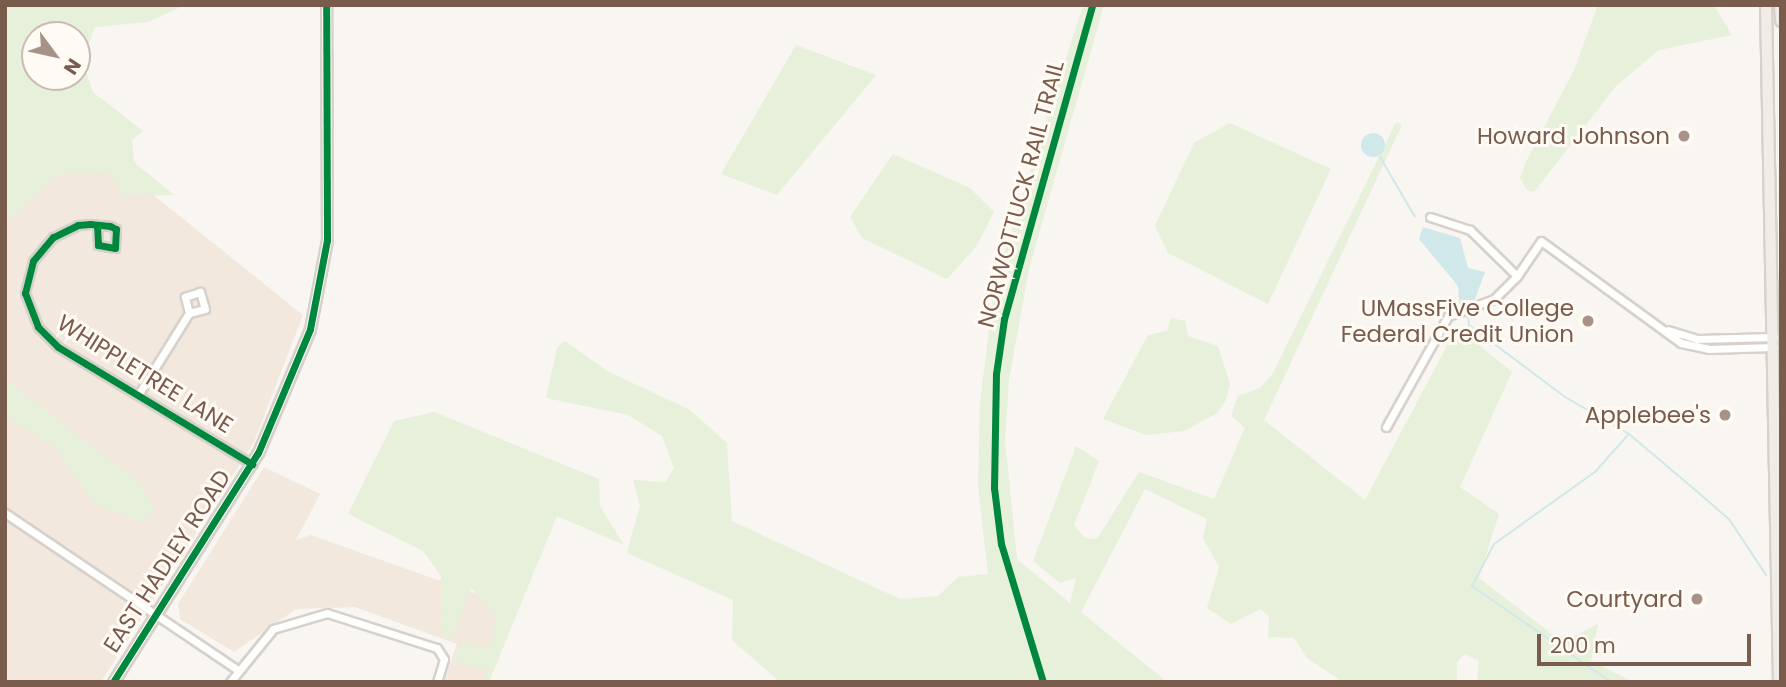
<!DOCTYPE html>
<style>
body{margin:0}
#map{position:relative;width:1786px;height:687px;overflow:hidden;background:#f9f5f0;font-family:Poppins,sans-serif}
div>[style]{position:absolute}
.residential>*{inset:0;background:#f2e8de}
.green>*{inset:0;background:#e7f0db}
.water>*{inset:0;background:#d0e8ea}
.round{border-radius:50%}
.stream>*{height:2px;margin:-1px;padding:0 1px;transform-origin:1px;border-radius:1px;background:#d0e8ea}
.roads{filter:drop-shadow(2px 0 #d7d1cb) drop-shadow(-2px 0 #d7d1cb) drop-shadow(0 2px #d7d1cb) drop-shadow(0 -2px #d7d1cb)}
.minor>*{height:7px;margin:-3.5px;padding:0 3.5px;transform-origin:3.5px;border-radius:3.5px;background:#fefefd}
.tertiary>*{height:9px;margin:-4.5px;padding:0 4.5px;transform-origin:4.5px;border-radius:4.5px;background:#fefefd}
.trunk>*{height:10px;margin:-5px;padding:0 5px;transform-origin:5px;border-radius:5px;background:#f2ece8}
.cycleway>*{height:7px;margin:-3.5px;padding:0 3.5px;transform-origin:3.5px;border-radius:3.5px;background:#00873e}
.dots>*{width:19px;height:19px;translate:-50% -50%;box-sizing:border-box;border:4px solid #fffaf3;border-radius:50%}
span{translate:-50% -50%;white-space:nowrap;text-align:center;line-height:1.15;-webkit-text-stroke:6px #fffaf3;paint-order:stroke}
.poi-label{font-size:23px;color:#7a5c4d}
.right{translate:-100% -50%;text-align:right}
.street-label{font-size:23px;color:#7a5c4d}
.frame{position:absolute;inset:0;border:7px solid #7a5c4d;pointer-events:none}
.north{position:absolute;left:21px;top:21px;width:70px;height:70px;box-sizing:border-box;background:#fffaf3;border:2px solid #cabbb1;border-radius:50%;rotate:123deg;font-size:19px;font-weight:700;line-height:28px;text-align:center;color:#7a5c4d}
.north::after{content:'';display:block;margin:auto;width:24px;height:32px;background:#a69286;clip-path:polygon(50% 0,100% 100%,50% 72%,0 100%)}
.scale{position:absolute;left:1537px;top:634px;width:214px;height:32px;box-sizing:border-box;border:4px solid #7a5c4d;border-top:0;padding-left:9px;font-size:21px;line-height:24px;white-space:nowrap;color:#7a5c4d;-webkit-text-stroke:5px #fffaf3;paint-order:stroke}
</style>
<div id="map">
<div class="residential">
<i style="clip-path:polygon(90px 144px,303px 315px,254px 442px,101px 682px,5px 682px,5px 223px)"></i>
<i style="clip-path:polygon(264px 467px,320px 494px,296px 540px,311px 535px,516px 608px,488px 682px,443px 682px,457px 644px,355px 607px,296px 609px,234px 652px,180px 619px,178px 604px)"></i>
</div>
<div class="green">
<i style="clip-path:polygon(evenodd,5px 5px,185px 5px,148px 22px,95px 27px,82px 61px,93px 92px,143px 131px,132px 140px,134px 162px,174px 195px,125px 196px,108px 172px,57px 175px,5px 223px,5px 5px,77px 35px,77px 77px,35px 77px,35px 35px,77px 35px)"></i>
<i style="clip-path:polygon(1083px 5px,1104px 5px,1029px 269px,1009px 380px,1005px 440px,1017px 559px,1070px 603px,1076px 578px,1060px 583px,1033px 561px,1076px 446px,1099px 461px,1074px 525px,1085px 538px,1097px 539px,1139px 472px,1214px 499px,1245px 428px,1231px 416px,1238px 396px,1260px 388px,1272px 375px,1396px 122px,1402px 125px,1264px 420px,1365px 500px,1457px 327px,1512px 372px,1460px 487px,1499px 514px,1479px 578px,1552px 634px,1571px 638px,1598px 624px,1591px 661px,1633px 682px,1477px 682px,1479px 661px,1465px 654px,1457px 662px,1457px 682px,1343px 682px,1307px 658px,1294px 638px,1268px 637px,1269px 616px,1261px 609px,1231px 624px,1207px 608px,1219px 567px,1203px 538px,1207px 519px,1145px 489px,1081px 612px,1167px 682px,780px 682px,732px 640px,733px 600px,627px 553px,640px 505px,633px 480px,665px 482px,674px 468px,662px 436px,628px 415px,546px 398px,557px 348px,565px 341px,607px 371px,690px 410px,727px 443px,732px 521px,900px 599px,938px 596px,958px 577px,988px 574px,978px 485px,980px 402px,995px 282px)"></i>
<i style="clip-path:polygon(1598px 5px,1714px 5px,1732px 35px,1659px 50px,1616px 86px,1534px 192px,1527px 190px,1520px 178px,1526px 162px,1574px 70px)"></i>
<i style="clip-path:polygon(796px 45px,876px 75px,777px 195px,721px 174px)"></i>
<i style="clip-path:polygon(1230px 123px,1331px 169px,1268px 304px,1168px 253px,1155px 226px,1194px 143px)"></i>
<i style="clip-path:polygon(893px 154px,970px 188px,994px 212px,976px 247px,947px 279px,862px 238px,850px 217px)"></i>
<i style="clip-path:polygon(1171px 318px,1185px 321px,1188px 336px,1218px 346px,1230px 384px,1226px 400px,1216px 414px,1184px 431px,1146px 435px,1103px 419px,1148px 335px,1167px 331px)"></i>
<i style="clip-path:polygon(5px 379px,141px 484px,155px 509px,143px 523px,95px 505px,55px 447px,5px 416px)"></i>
<i style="clip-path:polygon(434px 412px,599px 479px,600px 506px,624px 545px,557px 516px,489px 682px,481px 682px,487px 670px,454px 660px,462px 641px,489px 650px,496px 616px,471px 588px,453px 638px,442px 638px,441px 576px,423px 551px,348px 514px,394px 421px)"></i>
</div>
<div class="water">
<i class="round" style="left:1361px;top:133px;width:24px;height:24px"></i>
<i style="clip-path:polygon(1423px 227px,1460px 238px,1468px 268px,1485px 272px,1468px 318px,1460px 317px,1458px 286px,1419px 239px)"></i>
</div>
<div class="stream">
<i style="left:1380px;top:157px;width:69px;rotate:59.7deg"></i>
<i style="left:1468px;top:317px;width:8px;rotate:83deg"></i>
<i style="left:1469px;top:325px;width:120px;rotate:36.9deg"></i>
<i style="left:1565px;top:397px;width:74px;rotate:30deg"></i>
<i style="left:1629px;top:434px;width:93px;rotate:40.2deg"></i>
<i style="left:1700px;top:494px;width:38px;rotate:41deg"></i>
<i style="left:1729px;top:519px;width:67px;rotate:56.5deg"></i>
<i style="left:1611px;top:682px;width:169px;rotate:-145.4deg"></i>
<i style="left:1472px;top:586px;width:47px;rotate:-62.4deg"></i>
<i style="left:1494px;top:544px;width:124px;rotate:-35.5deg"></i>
<i style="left:1595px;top:472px;width:50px;rotate:-48.3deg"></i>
</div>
<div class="roads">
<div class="minor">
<i style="left:97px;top:225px;width:20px;rotate:87deg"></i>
<i style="left:98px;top:245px;width:17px;rotate:10deg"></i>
<i style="left:115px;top:248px;width:19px;rotate:-87deg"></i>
<i style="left:116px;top:229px;width:7px;rotate:-153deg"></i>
<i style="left:110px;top:226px;width:20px;rotate:-174deg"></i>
<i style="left:90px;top:224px;width:12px;rotate:175deg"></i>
<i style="left:78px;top:225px;width:28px;rotate:154deg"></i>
<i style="left:53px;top:237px;width:31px;rotate:130deg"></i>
<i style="left:33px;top:261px;width:33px;rotate:104deg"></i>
<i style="left:25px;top:293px;width:36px;rotate:69deg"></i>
<i style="left:38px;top:327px;width:28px;rotate:45deg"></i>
<i style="left:58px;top:347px;width:227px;rotate:31.1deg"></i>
<i style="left:1517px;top:276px;width:42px;rotate:-55.6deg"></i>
<i style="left:1541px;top:241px;width:173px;rotate:36.1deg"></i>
<i style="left:1681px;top:343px;width:29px;rotate:12deg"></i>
<i style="left:1709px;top:349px;width:65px;rotate:-1.8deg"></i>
<i style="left:1668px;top:330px;width:30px;rotate:17deg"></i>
<i style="left:1697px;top:339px;width:77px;rotate:-1.5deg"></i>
<i style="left:138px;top:395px;width:97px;rotate:-58.1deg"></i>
<i style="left:189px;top:313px;width:16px;rotate:-14deg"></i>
<i style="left:205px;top:309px;width:18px;rotate:-106deg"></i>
<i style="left:200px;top:292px;width:16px;rotate:162deg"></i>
<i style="left:185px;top:297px;width:16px;rotate:76deg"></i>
<i style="left:1386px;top:427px;width:127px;rotate:-60.8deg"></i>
<i style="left:1448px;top:316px;width:49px;rotate:-20.3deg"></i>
<i style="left:1494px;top:299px;width:33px;rotate:-45deg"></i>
<i style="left:1517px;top:276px;width:66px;rotate:-135.6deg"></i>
<i style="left:1470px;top:230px;width:42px;rotate:-162deg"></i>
<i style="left:5px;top:513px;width:281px;rotate:34deg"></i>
<i style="left:230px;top:682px;width:68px;rotate:-50.9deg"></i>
<i style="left:273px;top:629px;width:56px;rotate:-16.5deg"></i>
<i style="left:327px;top:613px;width:115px;rotate:17.7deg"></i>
<i style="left:437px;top:648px;width:13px;rotate:58deg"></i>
<i style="left:444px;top:659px;width:24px;rotate:107deg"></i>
</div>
<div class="tertiary">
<i style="left:113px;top:682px;width:271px;rotate:-57.7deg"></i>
<i style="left:258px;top:453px;width:134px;rotate:-67.2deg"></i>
<i style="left:310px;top:329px;width:91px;rotate:-79.2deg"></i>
<i style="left:327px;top:240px;width:235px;rotate:-90.2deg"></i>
</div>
<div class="trunk">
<i style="left:1766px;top:5px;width:677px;rotate:88.9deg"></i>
<i style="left:1780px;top:5px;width:16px;rotate:86deg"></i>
</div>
</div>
<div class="cycleway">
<i style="left:97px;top:225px;width:20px;rotate:87deg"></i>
<i style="left:98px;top:245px;width:17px;rotate:10deg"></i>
<i style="left:115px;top:248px;width:19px;rotate:-87deg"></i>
<i style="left:116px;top:229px;width:7px;rotate:-153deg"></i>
<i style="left:110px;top:226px;width:20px;rotate:-174deg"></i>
<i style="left:90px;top:224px;width:12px;rotate:175deg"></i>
<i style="left:78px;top:225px;width:28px;rotate:154deg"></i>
<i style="left:53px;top:237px;width:31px;rotate:130deg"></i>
<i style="left:33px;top:261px;width:33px;rotate:104deg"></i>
<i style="left:25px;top:293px;width:36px;rotate:69deg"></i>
<i style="left:38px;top:327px;width:28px;rotate:45deg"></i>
<i style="left:58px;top:347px;width:227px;rotate:31.1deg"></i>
<i style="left:113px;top:682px;width:271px;rotate:-57.7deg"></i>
<i style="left:258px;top:453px;width:134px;rotate:-67.2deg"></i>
<i style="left:310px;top:329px;width:91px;rotate:-79.2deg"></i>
<i style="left:327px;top:240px;width:235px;rotate:-90.2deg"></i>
<i style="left:1043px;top:682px;width:144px;rotate:-106.9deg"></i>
<i style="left:1001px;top:544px;width:56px;rotate:-97.1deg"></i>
<i style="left:994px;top:488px;width:114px;rotate:-89deg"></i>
<i style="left:996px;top:374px;width:56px;rotate:-81.7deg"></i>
<i style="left:1004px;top:319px;width:326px;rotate:-74.3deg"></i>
</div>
<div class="dots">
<i style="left:1684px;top:136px;background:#a69286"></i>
<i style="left:1588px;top:321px;background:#a69286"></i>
<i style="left:1725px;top:415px;background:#a69286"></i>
<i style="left:1697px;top:599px;background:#a69286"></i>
</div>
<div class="poi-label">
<span class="right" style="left:1670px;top:136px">Howard Johnson</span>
<span class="right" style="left:1574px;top:321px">UMassFive College<br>Federal Credit Union</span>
<span class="right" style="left:1711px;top:415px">Applebee's</span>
<span class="right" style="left:1683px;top:599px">Courtyard</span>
</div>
<div class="street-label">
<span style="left:1021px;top:194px;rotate:-75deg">NORWOTTUCK RAIL TRAIL</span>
<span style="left:145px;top:374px;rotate:32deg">WHIPPLETREE LANE</span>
<span style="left:167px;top:561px;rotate:-57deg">EAST HADLEY ROAD</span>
</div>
<div class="frame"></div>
<div class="north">N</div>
<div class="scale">200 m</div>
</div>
